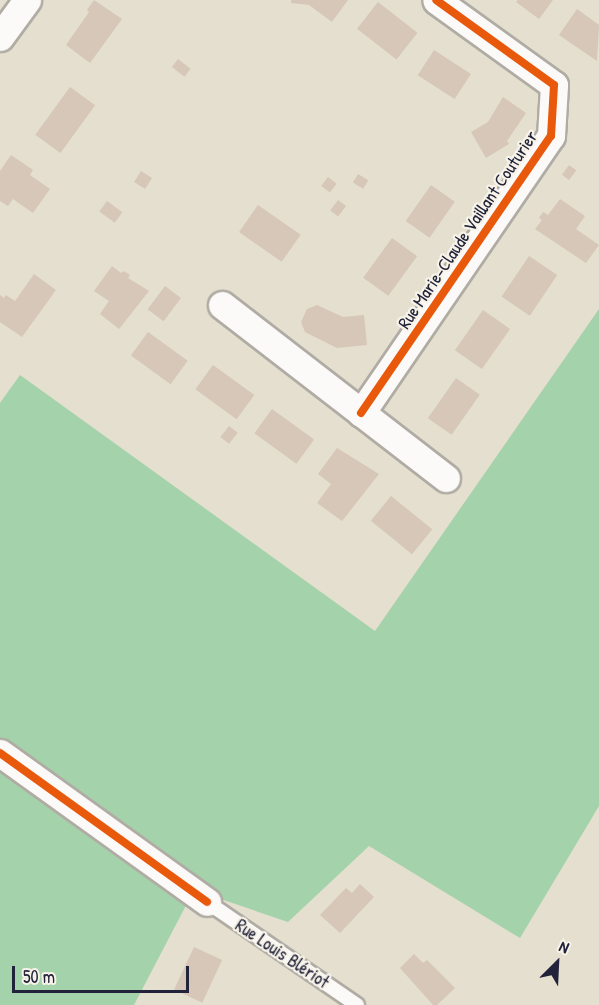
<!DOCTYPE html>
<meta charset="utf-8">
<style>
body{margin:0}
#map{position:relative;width:599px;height:1005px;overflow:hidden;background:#e4dfce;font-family:"Patrick Hand",sans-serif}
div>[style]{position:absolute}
.green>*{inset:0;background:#a4d2aa}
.building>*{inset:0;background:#d6c7b9;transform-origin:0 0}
.roads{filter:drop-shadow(2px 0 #b0aca4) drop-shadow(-2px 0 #b0aca4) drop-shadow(0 2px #b0aca4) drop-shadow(0 -2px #b0aca4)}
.lane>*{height:14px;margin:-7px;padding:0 7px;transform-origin:7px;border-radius:7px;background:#fbfaf8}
.street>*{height:27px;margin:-13.5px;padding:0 13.5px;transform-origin:13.5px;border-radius:13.5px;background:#fbfaf8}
.cycleway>*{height:8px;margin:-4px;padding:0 4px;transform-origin:4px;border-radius:4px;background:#e8590c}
span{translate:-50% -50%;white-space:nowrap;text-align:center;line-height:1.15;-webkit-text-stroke:4.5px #f7f3e8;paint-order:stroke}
.street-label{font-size:18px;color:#22223b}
.north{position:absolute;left:527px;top:933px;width:60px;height:60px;-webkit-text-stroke:4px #f7f3e8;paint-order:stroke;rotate:24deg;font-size:16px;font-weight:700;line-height:24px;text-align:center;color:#22223b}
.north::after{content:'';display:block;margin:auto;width:21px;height:27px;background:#22223b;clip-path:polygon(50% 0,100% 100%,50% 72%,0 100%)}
.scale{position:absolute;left:12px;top:966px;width:177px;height:27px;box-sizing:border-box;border:3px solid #22223b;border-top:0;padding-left:8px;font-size:18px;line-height:21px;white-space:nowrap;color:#22223b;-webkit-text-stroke:4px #f7f3e8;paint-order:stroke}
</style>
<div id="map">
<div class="green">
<i style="clip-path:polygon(599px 309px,599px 806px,520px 938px,369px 846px,288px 922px,194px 890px,134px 1005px,0 1005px,0 403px,20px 375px,375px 631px)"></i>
</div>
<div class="building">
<i style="clip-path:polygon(94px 0,122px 19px,90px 63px,66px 45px,89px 12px,87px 10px)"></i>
<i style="clip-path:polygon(291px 0,348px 0,332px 22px,309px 5px,291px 3px)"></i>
<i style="clip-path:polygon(518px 0,553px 0,539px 19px,516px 2px)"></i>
<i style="left:378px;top:2px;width:50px;height:34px;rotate:38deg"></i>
<i style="clip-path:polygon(577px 9px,599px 25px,597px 61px,559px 35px)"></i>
<i style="left:434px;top:50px;width:44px;height:30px;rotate:33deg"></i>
<i style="left:178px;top:59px;width:16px;height:10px;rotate:38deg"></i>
<i style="left:70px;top:87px;width:31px;height:59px;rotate:36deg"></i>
<i style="clip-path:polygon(503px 97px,526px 113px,507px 141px,509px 144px,486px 158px,471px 132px,488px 122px)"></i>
<i style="clip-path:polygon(11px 155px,33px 170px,30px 175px,50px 189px,33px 213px,13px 199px,8px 206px,0 201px,0 171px)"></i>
<i style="left:569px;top:165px;width:9px;height:12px;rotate:36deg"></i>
<i style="left:141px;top:171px;width:13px;height:13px;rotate:32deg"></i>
<i style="left:358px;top:174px;width:12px;height:10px;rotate:31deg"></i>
<i style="left:328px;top:177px;width:11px;height:11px;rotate:38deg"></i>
<i style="left:431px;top:185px;width:29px;height:44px;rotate:35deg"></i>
<i style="clip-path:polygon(560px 199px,585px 216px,576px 229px,599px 245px,586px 263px,535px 229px,542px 220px,539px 218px,543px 212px,548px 215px)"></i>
<i style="left:338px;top:200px;width:10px;height:13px;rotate:37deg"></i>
<i style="left:107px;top:201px;width:19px;height:13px;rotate:36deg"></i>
<i style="left:258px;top:205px;width:52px;height:33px;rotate:35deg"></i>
<i style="left:392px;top:238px;width:31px;height:49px;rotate:36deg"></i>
<i style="left:529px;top:256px;width:34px;height:49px;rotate:34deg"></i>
<i style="clip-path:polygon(112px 266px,121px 273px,124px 271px,130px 275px,128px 278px,149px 291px,119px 329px,100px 314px,109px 301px,94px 291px)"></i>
<i style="clip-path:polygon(34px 274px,56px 290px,22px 337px,0 322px,0 295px,4px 298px,6px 295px,15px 301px)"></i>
<i style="left:165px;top:286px;width:20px;height:29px;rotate:37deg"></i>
<i style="clip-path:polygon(317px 305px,343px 317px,364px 315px,367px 345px,337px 348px,305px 332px,301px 322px,307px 309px)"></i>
<i style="left:483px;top:310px;width:33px;height:49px;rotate:35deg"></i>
<i style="left:148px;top:332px;width:49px;height:29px;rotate:36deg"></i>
<i style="left:213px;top:365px;width:51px;height:30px;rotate:36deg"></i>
<i style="left:456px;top:378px;width:29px;height:49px;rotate:35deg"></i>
<i style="left:272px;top:409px;width:52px;height:30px;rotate:36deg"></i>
<i style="left:229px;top:426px;width:11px;height:14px;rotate:38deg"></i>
<i style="clip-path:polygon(337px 448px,379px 474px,342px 521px,317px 503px,331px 484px,318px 474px)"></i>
<i style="left:391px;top:496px;width:53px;height:32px;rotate:39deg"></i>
<i style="clip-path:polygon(360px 884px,374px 897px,340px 933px,320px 915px,346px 888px,352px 893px)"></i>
<i style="left:194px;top:947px;width:31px;height:47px;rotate:25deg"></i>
<i style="clip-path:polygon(414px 954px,423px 963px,427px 960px,455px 988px,437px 1005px,433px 1005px,400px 968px)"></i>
</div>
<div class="roads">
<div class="lane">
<i style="left:207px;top:902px;width:182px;rotate:34.5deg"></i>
</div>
<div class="street">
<i style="left:0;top:37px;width:46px;rotate:-53.9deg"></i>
<i style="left:222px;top:305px;width:283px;rotate:37.7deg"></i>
<i style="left:361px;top:413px;width:336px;rotate:-55.6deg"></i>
<i style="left:551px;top:136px;width:51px;rotate:-86.6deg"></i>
<i style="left:554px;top:85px;width:145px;rotate:-144.2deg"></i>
<i style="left:0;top:753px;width:255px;rotate:35.7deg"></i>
</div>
</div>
<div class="cycleway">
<i style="left:361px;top:413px;width:336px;rotate:-55.6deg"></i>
<i style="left:551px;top:136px;width:51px;rotate:-86.6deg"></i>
<i style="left:554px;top:85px;width:145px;rotate:-144.2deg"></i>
<i style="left:0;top:753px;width:255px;rotate:35.7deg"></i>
</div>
<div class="street-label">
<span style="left:468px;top:230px;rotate:-56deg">Rue Marie-Claude Vaillant Couturier</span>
<span style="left:282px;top:954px;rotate:34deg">Rue Louis Blériot</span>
</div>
<div class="north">N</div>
<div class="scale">50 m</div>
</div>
